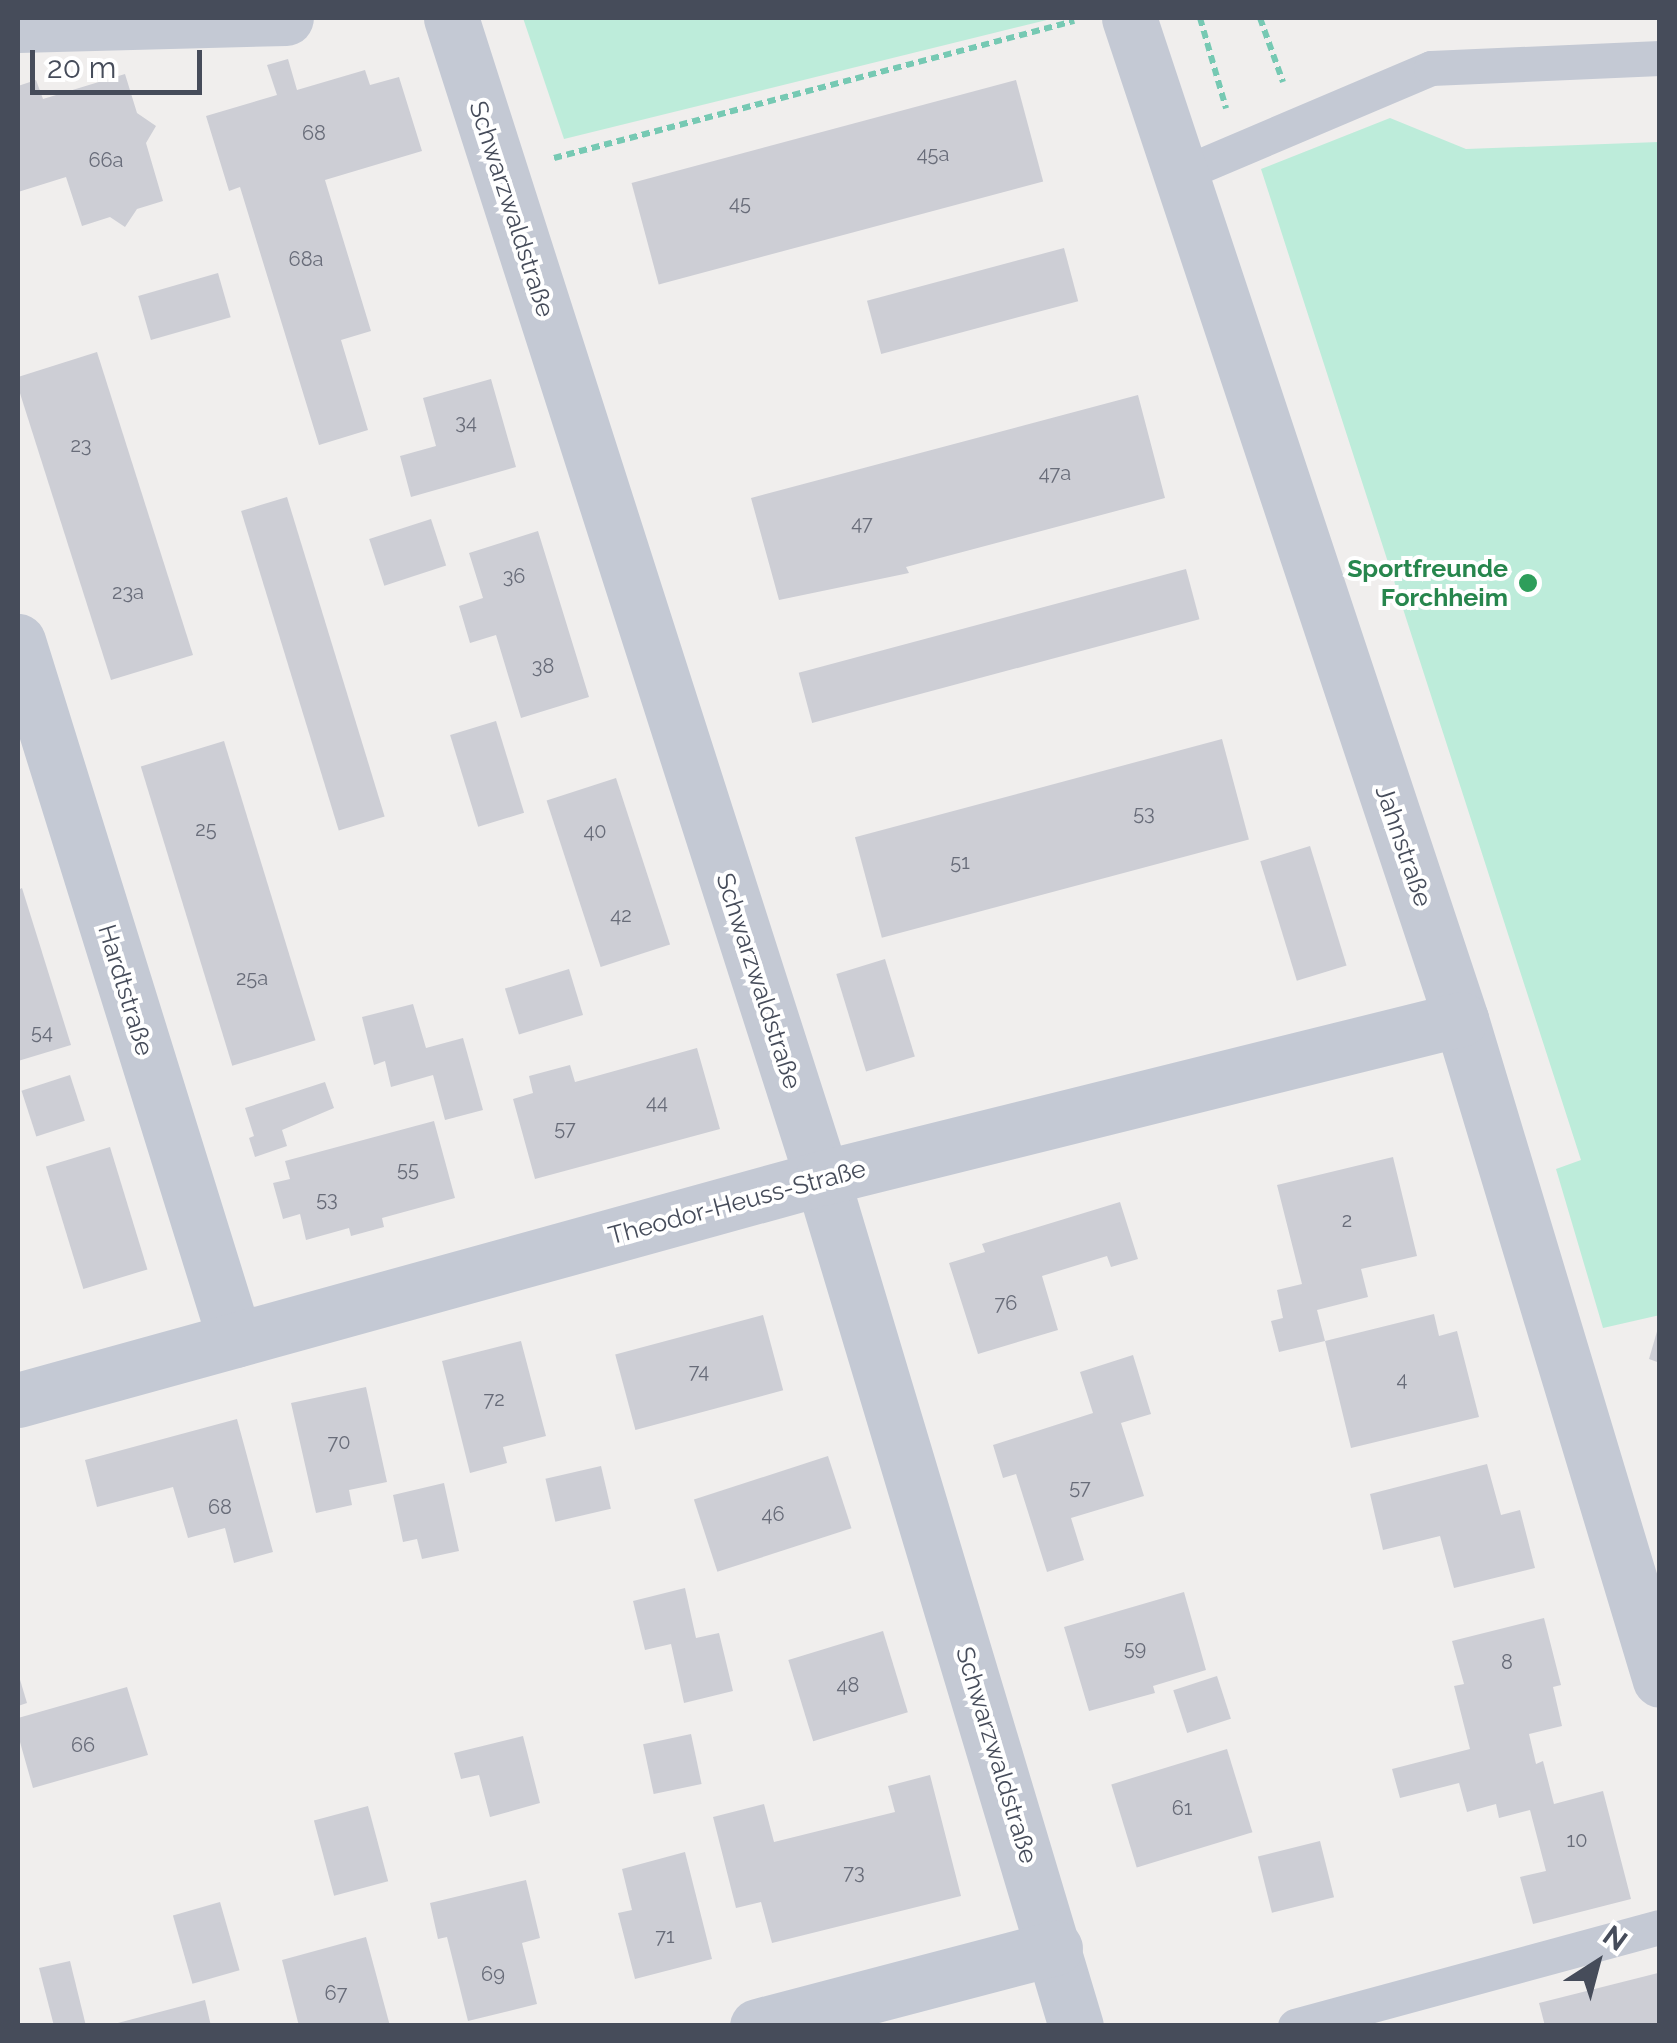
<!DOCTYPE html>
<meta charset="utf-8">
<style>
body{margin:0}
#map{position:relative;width:1677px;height:2043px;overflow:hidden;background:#f0eeed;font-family:Raleway,sans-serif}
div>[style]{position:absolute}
.green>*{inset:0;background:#bdecda}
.building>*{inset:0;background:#cdced5;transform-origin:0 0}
.path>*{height:6px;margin-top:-3px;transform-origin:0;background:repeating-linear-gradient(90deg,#76c9b3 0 8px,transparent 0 13px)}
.lane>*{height:35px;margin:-17.5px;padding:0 17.5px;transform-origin:17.5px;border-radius:17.5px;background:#c4c9d4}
.street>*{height:55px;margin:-27.5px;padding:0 27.5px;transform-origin:27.5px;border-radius:27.5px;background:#c4c9d4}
.dots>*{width:28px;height:28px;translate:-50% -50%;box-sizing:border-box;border:5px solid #fff;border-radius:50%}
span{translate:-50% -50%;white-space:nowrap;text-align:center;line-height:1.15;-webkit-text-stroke:8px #fff;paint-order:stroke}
.number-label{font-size:20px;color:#686c79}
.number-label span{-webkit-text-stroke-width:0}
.street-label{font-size:25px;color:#464c5a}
.leisure-label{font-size:25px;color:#27864d;font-weight:700}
.right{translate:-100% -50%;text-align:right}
.frame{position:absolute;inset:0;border:20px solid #464c5a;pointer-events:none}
.north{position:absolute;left:1547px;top:1913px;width:100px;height:100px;-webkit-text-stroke:8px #fff;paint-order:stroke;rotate:36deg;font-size:28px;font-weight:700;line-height:40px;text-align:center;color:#464c5a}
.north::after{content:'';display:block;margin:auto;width:35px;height:45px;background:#464c5a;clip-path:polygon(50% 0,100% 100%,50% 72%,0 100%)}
.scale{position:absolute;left:30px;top:50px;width:172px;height:45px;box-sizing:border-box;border:5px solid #464c5a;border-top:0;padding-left:12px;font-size:30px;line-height:35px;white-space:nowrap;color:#464c5a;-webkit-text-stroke:8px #fff;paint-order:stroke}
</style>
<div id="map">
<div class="green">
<i style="clip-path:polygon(523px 18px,1055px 18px,564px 139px)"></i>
<i style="clip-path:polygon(1390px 118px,1466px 149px,1659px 142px,1660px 1315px,1603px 1328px,1556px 1169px,1581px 1160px,1261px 169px)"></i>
</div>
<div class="building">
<i style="clip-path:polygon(288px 59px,297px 90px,365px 70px,370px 85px,399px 77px,422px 151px,325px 180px,371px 331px,341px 340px,368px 430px,319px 445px,240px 187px,229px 191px,206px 116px,277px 95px,267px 65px)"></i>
<i style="clip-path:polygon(125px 74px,137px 113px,156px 126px,146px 143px,163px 201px,137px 209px,125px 227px,110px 217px,82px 226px,66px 177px,18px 192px,18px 86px,36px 80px,43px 99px)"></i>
<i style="left:1016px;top:80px;width:105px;height:398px;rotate:75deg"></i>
<i style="left:1064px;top:248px;width:55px;height:204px;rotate:75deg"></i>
<i style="left:218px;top:273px;width:46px;height:83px;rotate:74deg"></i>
<i style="clip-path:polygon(97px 352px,193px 655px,111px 680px,18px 387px,18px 377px)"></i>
<i style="clip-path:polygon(491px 379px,516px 467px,411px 497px,400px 456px,436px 446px,423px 398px)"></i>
<i style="clip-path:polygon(1138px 395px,1165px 498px,906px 567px,909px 573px,779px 600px,751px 498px)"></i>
<i style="left:287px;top:497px;width:334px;height:48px;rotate:73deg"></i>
<i style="left:431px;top:519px;width:49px;height:65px;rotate:72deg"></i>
<i style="clip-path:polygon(538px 531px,589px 697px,521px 718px,496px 635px,470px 643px,459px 606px,483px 598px,469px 553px)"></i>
<i style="left:1186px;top:569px;width:52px;height:401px;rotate:75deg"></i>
<i style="left:496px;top:721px;width:96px;height:48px;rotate:73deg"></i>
<i style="left:1222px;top:739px;width:104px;height:380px;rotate:75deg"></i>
<i style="left:224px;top:741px;width:313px;height:87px;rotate:73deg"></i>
<i style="left:616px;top:778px;width:175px;height:73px;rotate:72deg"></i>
<i style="left:1310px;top:846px;width:125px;height:52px;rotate:73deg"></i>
<i style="clip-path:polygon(22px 888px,71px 1045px,18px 1061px,18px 890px)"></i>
<i style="left:885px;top:959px;width:102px;height:51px;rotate:73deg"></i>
<i style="left:569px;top:969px;width:48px;height:67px;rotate:73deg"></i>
<i style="clip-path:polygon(413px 1004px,426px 1048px,463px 1038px,483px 1110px,445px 1120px,433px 1075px,391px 1087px,385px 1061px,374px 1065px,362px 1017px)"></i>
<i style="clip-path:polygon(697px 1048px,720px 1129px,535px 1179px,513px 1099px,533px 1093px,529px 1076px,570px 1065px,575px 1082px)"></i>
<i style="left:70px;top:1075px;width:48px;height:51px;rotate:72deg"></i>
<i style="clip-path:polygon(325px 1082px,334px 1108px,282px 1130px,287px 1146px,255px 1157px,249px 1138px,254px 1136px,245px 1108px)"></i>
<i style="clip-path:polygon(434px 1121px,455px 1198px,382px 1218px,384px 1227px,351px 1236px,349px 1228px,306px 1240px,300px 1214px,283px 1219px,273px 1183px,290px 1179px,285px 1161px)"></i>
<i style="left:110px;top:1147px;width:128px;height:67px;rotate:73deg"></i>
<i style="clip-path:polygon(1393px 1157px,1417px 1256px,1361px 1269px,1368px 1297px,1317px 1310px,1325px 1341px,1279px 1352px,1271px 1321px,1283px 1318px,1277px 1290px,1302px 1284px,1277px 1185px)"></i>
<i style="clip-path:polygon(1120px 1202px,1138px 1259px,1111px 1267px,1107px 1256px,1042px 1276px,1058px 1330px,978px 1354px,949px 1263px,985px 1252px,982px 1244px)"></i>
<i style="clip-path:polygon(1434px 1314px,1439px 1336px,1457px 1331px,1479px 1417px,1351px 1448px,1325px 1341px)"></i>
<i style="left:763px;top:1315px;width:78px;height:153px;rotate:75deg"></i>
<i style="clip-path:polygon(1658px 1328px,1660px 1328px,1660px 1363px,1649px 1359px)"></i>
<i style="clip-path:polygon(521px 1341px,546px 1436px,503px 1447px,507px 1463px,470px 1473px,442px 1361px)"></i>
<i style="clip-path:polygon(1133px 1355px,1151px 1414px,1121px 1423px,1144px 1496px,1071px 1518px,1084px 1560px,1047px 1572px,1016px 1474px,1003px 1478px,993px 1445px,1093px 1413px,1080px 1372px)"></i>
<i style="clip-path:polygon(366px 1387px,387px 1482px,349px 1490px,352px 1505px,316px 1513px,291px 1403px)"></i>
<i style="clip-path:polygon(237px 1419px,273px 1552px,234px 1563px,225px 1528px,188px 1538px,173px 1487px,97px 1507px,85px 1460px)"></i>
<i style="left:828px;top:1456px;width:76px;height:141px;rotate:72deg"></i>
<i style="clip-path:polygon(1487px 1464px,1501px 1515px,1520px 1510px,1535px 1568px,1454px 1588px,1440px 1536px,1383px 1550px,1370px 1494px)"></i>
<i style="left:601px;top:1466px;width:44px;height:57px;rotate:77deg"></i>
<i style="clip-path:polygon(444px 1483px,459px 1551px,422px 1559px,417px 1539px,403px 1542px,393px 1495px)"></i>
<i style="clip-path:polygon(685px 1588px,696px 1638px,719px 1633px,733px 1691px,684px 1703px,671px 1644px,645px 1650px,633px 1601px)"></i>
<i style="clip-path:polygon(1184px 1592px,1206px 1670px,1153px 1686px,1155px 1693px,1089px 1711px,1064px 1627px)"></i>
<i style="clip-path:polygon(1544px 1618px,1561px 1685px,1553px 1687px,1562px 1726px,1529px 1734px,1536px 1764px,1543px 1761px,1554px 1804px,1603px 1791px,1631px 1899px,1533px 1924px,1520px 1877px,1546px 1871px,1530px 1810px,1499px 1818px,1496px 1804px,1467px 1812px,1459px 1783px,1400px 1798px,1392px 1769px,1470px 1749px,1454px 1686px,1464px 1684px,1452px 1641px)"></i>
<i style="left:883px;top:1631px;width:85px;height:99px;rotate:73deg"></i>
<i style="clip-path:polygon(18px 1673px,27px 1703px,18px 1706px)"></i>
<i style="left:1217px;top:1676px;width:45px;height:46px;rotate:72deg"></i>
<i style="clip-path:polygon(127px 1687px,148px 1755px,33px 1788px,18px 1735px,18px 1718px)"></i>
<i style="left:691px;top:1734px;width:51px;height:49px;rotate:78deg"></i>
<i style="clip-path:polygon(523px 1736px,540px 1803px,490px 1817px,479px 1775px,461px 1779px,454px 1753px)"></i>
<i style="left:1227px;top:1749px;width:87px;height:121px;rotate:73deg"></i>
<i style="clip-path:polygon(930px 1775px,961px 1896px,772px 1943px,761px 1902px,736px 1908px,713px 1817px,764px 1804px,774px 1842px,895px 1812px,888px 1786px)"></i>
<i style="left:368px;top:1806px;width:78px;height:56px;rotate:75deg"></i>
<i style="left:1320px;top:1841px;width:58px;height:64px;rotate:76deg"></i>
<i style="clip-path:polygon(685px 1852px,712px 1959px,635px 1979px,618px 1913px,632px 1910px,622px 1869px)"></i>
<i style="clip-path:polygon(526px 1880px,540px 1938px,522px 1943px,537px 2004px,468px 2021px,447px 1937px,438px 1939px,430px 1903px)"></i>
<i style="left:220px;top:1902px;width:71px;height:49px;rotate:74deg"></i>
<i style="clip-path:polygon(366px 1937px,390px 2026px,299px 2026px,282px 1960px)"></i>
<i style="clip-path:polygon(70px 1961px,86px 2026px,54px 2026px,39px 1968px)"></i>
<i style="clip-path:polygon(1658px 1973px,1660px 2026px,1545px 2026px,1539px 2003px)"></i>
<i style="clip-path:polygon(205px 2000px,211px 2026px,114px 2026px,114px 2024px)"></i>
</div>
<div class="path">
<i style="left:1200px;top:18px;width:94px;rotate:73.9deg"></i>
<i style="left:1260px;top:18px;width:68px;rotate:70.2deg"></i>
<i style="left:554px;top:158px;width:538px;rotate:-14.76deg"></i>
</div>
<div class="lane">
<i style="left:1179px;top:175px;width:274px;rotate:-23deg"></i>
<i style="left:1431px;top:68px;width:229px;rotate:-2.5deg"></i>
<i style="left:1295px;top:2026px;width:378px;rotate:-15.2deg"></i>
</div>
<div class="street">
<i style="left:451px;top:18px;width:1218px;rotate:72.26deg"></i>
<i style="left:822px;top:1178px;width:885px;rotate:73.33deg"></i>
<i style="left:1129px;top:18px;width:1055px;rotate:71.65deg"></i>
<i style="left:1461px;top:1019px;width:690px;rotate:73.25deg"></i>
<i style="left:18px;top:25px;width:268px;rotate:-1.5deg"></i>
<i style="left:18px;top:641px;width:732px;rotate:72.75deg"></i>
<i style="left:18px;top:1400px;width:834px;rotate:-15.44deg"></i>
<i style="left:822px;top:1178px;width:658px;rotate:-13.97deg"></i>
<i style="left:757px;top:2026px;width:308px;rotate:-14.7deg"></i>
</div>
<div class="dots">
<i style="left:1528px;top:583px;background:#2e9e5b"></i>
</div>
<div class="number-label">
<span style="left:314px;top:133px">68</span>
<span style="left:933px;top:154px">45a</span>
<span style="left:106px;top:160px">66a</span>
<span style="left:740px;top:203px">45</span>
<span style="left:306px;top:259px">68a</span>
<span style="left:466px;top:422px">34</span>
<span style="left:81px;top:445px">23</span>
<span style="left:1055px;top:473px">47a</span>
<span style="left:862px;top:523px">47</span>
<span style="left:514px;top:576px">36</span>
<span style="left:128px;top:592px">23a</span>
<span style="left:543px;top:666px">38</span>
<span style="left:1144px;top:813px">53</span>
<span style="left:206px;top:829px">25</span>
<span style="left:595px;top:831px">40</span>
<span style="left:960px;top:862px">51</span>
<span style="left:621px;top:915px">42</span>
<span style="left:252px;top:978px">25a</span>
<span style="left:42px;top:1032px">54</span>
<span style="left:657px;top:1102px">44</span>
<span style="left:565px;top:1128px">57</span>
<span style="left:408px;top:1169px">55</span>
<span style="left:327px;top:1199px">53</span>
<span style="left:1347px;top:1220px">2</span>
<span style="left:1006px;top:1303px">76</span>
<span style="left:699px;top:1371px">74</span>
<span style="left:1402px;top:1379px">4</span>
<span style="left:494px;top:1399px">72</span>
<span style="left:339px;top:1442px">70</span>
<span style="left:1080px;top:1487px">57</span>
<span style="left:220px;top:1507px">68</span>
<span style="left:773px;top:1514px">46</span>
<span style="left:1135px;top:1648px">59</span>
<span style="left:1507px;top:1662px">8</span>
<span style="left:848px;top:1685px">48</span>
<span style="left:83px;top:1745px">66</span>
<span style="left:1182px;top:1808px">61</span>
<span style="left:1577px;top:1840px">10</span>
<span style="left:854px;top:1872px">73</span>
<span style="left:665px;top:1936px">71</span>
<span style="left:493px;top:1974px">69</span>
<span style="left:336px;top:1993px">67</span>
</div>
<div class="street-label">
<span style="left:512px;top:209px;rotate:72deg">Schwarzwaldstraße</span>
<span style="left:1404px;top:846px;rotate:71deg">Jahnstraße</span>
<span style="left:759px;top:981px;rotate:72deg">Schwarzwaldstraße</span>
<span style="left:126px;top:990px;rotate:73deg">Hardtstraße</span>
<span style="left:737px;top:1202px;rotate:-15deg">Theodor-Heuss-Straße</span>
<span style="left:997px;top:1755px;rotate:73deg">Schwarzwaldstraße</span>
</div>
<div class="leisure-label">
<span class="right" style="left:1508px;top:583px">Sportfreunde<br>Forchheim</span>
</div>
<div class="frame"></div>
<div class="north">N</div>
<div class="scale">20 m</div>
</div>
